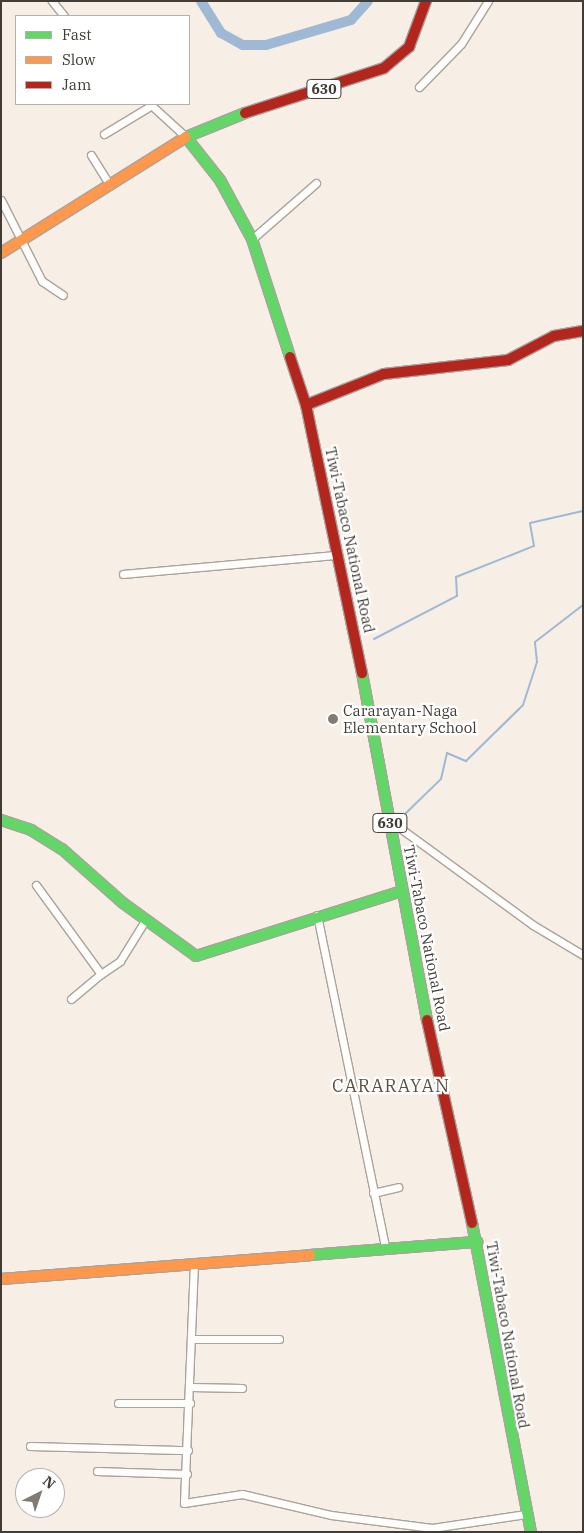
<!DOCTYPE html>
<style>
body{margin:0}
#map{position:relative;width:584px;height:1533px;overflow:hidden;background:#f7efe6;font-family:"IBM Plex Serif",serif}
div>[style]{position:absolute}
.stream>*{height:2px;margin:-1px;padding:0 1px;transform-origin:1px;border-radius:1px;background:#9fb9d4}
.river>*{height:10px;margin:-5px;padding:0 5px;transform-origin:5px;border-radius:5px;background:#9fb9d4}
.roads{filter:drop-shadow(1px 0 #a9a39c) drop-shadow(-1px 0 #a9a39c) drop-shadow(0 1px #a9a39c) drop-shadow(0 -1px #a9a39c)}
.street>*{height:7px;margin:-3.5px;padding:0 3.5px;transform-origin:3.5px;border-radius:3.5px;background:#fefdfb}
.fast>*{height:10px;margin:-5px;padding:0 5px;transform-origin:5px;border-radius:5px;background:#63d668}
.slow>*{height:10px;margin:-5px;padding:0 5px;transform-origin:5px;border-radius:5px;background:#ff974d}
.jam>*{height:10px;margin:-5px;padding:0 5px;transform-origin:5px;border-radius:5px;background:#b3261e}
.dots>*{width:14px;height:14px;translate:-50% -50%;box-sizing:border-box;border:2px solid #fff;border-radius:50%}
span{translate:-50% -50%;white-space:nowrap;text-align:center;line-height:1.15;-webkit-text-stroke:4.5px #fff;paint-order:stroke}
.shield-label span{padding:1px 4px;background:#fff;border:1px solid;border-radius:4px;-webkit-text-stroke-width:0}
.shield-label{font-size:14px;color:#413c35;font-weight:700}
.street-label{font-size:15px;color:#413c35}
.poi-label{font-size:15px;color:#413c35}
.left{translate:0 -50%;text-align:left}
.quarter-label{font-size:18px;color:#5d5143;letter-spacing:1px}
.frame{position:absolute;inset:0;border:2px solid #413c35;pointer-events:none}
.legend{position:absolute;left:15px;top:15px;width:175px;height:90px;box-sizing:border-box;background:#fff;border:1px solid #b3b1ae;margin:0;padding:6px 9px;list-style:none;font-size:15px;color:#413c35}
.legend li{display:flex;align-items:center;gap:10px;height:25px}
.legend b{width:25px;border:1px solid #b3b1ae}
.north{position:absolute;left:15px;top:1468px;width:50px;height:50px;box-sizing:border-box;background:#fff;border:1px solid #b3b1ae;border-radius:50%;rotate:41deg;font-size:14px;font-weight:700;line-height:20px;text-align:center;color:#413c35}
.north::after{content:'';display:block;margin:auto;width:18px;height:22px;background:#817b73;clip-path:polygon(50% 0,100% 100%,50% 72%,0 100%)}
</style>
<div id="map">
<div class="stream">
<i style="left:374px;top:639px;width:93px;rotate:-27.4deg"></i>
<i style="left:457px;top:596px;width:19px;rotate:-93deg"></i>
<i style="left:456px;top:577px;width:84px;rotate:-21.7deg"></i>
<i style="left:534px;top:546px;width:23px;rotate:-100deg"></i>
<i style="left:530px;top:523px;width:54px;rotate:-12.8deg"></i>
<i style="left:405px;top:814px;width:50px;rotate:-44.2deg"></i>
<i style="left:441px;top:779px;width:27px;rotate:-77deg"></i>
<i style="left:447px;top:753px;width:21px;rotate:23deg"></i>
<i style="left:466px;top:761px;width:80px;rotate:-44.5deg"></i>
<i style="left:523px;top:705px;width:45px;rotate:-72deg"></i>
<i style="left:537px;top:662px;width:20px;rotate:-96deg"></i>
<i style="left:535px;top:642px;width:61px;rotate:-37.6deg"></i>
</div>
<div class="river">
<i style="left:201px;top:1px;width:38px;rotate:58deg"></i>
<i style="left:221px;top:33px;width:25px;rotate:29deg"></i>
<i style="left:243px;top:45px;width:23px"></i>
<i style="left:266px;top:45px;width:89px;rotate:-16.4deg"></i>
<i style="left:351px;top:20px;width:25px;rotate:-48deg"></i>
</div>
<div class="roads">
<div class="street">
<i style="left:52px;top:1px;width:19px;rotate:51deg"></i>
<i style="left:419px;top:87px;width:60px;rotate:-45.7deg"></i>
<i style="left:461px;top:44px;width:51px;rotate:-57.9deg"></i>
<i style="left:150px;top:104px;width:49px;rotate:42.5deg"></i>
<i style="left:104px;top:134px;width:56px;rotate:-31.1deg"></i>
<i style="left:91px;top:155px;width:36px;rotate:58deg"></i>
<i style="left:1px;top:200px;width:91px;rotate:63.2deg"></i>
<i style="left:42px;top:281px;width:25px;rotate:34deg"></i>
<i style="left:252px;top:239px;width:85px;rotate:-41.2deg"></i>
<i style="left:123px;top:574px;width:215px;rotate:-5.1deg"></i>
<i style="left:389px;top:820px;width:178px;rotate:36.1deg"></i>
<i style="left:533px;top:925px;width:58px;rotate:31deg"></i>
<i style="left:36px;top:885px;width:110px;rotate:53.9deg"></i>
<i style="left:101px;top:974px;width:23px;rotate:-34deg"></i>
<i style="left:120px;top:961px;width:49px;rotate:-58.2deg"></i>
<i style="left:317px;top:915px;width:339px;rotate:78.4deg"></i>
<i style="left:71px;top:999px;width:39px;rotate:-40deg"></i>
<i style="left:373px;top:1193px;width:26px;rotate:-13deg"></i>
<i style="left:194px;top:1263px;width:240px;rotate:92.4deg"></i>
<i style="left:184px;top:1503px;width:59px;rotate:-8.8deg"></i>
<i style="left:242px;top:1494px;width:91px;rotate:13.3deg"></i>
<i style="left:331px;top:1515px;width:102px;rotate:7.3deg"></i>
<i style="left:432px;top:1528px;width:95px;rotate:-8.5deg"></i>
<i style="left:191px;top:1339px;width:88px"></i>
<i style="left:191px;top:1387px;width:51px;rotate:1.1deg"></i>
<i style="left:118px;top:1403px;width:72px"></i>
<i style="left:30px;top:1446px;width:158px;rotate:1.5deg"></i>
<i style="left:97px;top:1471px;width:90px;rotate:1.9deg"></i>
</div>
<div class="fast">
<i style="left:245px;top:113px;width:64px;rotate:157.9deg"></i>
<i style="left:186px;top:137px;width:55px;rotate:51.7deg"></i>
<i style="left:220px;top:180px;width:67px;rotate:61.5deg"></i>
<i style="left:252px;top:239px;width:124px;rotate:72.1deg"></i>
<i style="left:362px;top:673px;width:353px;rotate:79.4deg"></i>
<i style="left:1px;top:820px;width:32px;rotate:18deg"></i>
<i style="left:31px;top:830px;width:36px;rotate:32deg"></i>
<i style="left:62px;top:849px;width:81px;rotate:41.5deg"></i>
<i style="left:123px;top:903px;width:90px;rotate:36deg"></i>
<i style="left:196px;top:956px;width:216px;rotate:-17.5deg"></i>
<i style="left:472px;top:1223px;width:315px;rotate:79.2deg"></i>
<i style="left:310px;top:1255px;width:168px;rotate:-4.5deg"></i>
</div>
<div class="slow">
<i style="left:1px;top:253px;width:218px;rotate:-32.1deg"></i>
<i style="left:1px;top:1279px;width:310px;rotate:-4.4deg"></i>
</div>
<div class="jam">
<i style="left:245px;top:113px;width:146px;rotate:-17.9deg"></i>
<i style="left:384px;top:68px;width:33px;rotate:-40deg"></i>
<i style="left:409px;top:47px;width:49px;rotate:-69.7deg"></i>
<i style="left:290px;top:357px;width:51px;rotate:71.6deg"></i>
<i style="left:306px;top:405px;width:274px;rotate:78.2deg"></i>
<i style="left:306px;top:405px;width:84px;rotate:-21.7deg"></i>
<i style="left:384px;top:374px;width:125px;rotate:-6.4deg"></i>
<i style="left:508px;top:360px;width:52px;rotate:-27.6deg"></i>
<i style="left:554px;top:336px;width:29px;rotate:-10deg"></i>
<i style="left:427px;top:1020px;width:208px;rotate:77.5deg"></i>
</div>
</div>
<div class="dots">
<i style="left:333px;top:719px;background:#817b73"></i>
</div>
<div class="shield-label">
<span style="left:324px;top:89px">630</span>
<span style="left:390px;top:823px">630</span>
</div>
<div class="street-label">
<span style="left:350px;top:540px;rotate:78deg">Tiwi-Tabaco National Road</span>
<span style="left:427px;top:938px;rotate:79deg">Tiwi-Tabaco National Road</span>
<span style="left:508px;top:1335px;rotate:80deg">Tiwi-Tabaco National Road</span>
</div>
<div class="poi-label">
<span class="left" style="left:343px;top:719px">Cararayan-Naga<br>Elementary School</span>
</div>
<div class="quarter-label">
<span style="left:391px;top:1086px">CARARAYAN</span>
</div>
<div class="frame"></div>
<ul class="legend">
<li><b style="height:6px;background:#63d668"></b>Fast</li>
<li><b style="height:6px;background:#ff974d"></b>Slow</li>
<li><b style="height:6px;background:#b3261e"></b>Jam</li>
</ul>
<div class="north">N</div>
</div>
